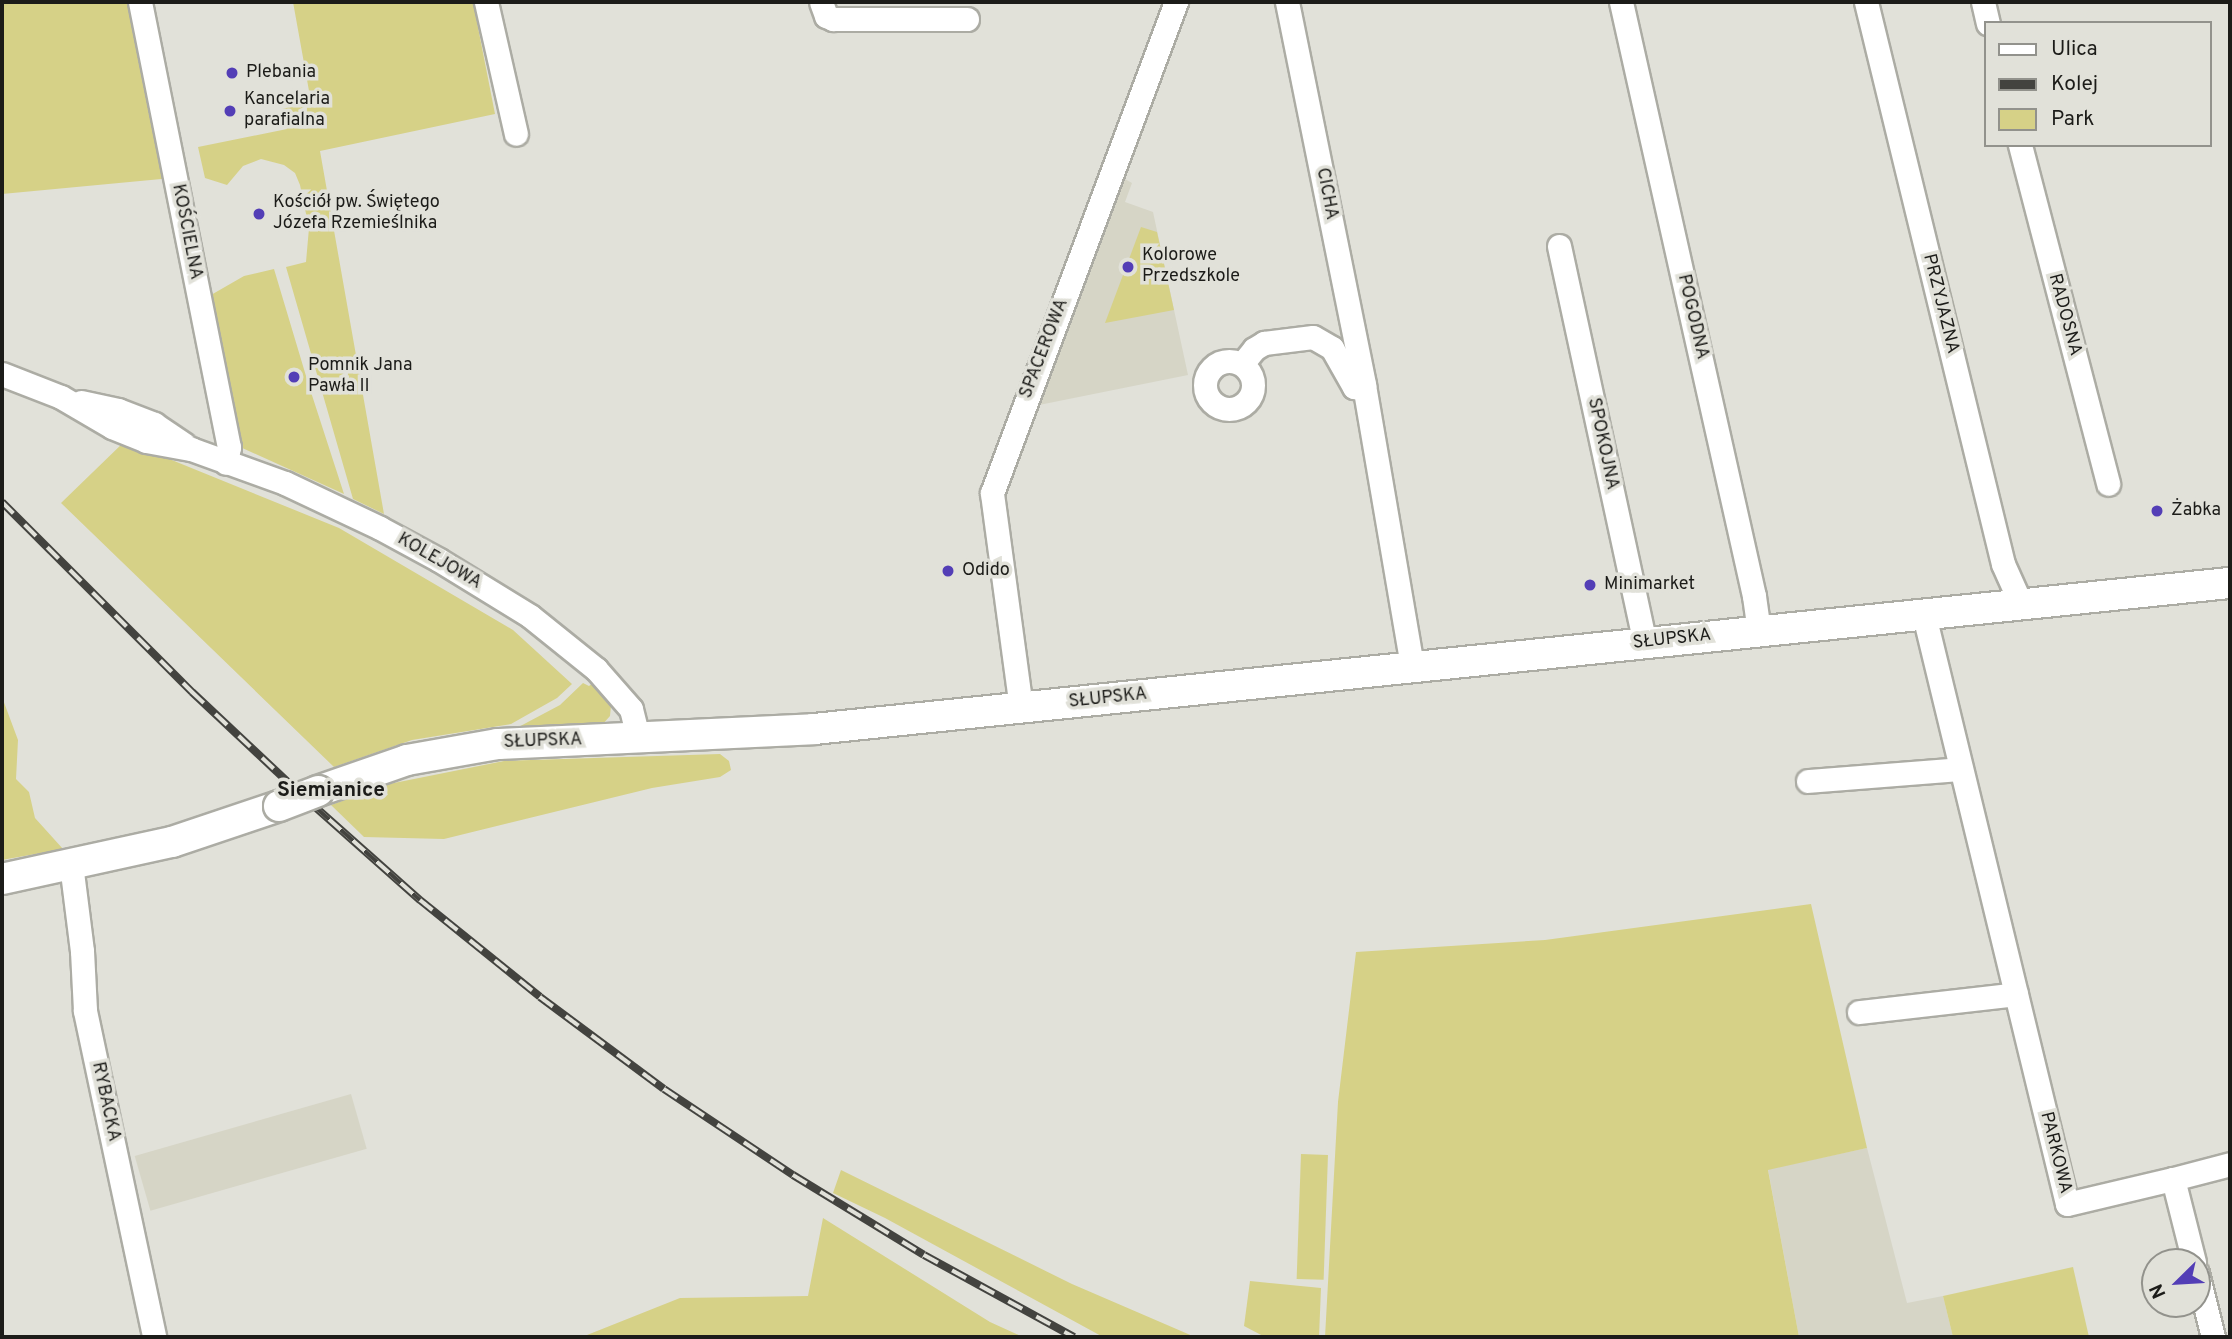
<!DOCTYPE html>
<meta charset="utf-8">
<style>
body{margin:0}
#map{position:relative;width:2232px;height:1339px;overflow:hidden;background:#e1e1d9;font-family:Overpass,sans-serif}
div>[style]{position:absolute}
.built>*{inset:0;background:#d6d5c6;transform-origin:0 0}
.green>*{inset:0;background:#d6d187;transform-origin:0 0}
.roads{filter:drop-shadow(2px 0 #acaca4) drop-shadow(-2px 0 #acaca4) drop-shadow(0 2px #acaca4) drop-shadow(0 -2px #acaca4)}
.minor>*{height:23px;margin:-11.5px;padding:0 11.5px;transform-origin:11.5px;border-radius:11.5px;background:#fff}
.minor>.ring{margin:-11.5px;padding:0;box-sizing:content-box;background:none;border:23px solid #fff;border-radius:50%}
.major>*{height:30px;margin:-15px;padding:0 15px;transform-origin:15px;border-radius:15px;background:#fff}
.rail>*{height:8px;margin-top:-4px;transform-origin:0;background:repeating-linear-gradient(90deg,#e1e1d9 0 16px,#43433f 0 32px);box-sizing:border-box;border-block:2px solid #43433f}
.bridges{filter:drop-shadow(2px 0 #acaca4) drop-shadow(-2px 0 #acaca4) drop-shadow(0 2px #acaca4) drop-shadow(0 -2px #acaca4)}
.major-bridge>*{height:30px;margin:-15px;padding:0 15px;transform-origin:15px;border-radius:15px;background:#fff}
.dots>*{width:19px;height:19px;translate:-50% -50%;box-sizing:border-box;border:4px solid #e1e1d9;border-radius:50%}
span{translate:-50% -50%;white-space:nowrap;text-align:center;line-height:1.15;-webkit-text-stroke:7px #e1e1d9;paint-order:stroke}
.poi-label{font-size:18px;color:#1c1c19}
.left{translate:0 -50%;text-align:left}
.street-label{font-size:18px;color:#1c1c19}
.quarter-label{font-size:21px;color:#1c1c19;font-weight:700}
.frame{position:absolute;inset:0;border:4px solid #1c1c19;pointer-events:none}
.legend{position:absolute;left:1984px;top:21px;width:228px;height:126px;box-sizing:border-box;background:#e1e1d9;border:2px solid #92928c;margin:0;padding:9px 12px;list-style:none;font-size:21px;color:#1c1c19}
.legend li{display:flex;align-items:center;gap:14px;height:35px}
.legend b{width:35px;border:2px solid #92928c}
.north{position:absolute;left:2141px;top:1248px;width:70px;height:70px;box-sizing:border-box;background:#e1e1d9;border:2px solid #92928c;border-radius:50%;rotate:246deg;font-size:19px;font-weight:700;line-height:28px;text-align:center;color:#1c1c19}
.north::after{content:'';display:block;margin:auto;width:24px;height:32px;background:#533eb6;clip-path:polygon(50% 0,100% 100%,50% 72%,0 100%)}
</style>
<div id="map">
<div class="built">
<i style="clip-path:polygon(1123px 178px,1132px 183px,1125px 202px,1153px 212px,1188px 375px,1039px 405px)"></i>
<i style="left:351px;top:1094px;width:57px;height:225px;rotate:74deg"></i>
<i style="clip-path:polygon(1867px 1148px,1907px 1303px,1943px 1296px,1953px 1337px,1799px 1337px,1768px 1169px)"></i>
</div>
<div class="green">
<i style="clip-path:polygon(2px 2px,135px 2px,172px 178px,2px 194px)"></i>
<i style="clip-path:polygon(293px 2px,473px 2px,495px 114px,320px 151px,384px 514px,353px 499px,286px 267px,306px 262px,309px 228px,300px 185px,295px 173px,284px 165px,261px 159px,243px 166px,227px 185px,205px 178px,198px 147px,287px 129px,282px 109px,311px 102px)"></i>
<i style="clip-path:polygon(1141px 227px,1157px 232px,1174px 310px,1105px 323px)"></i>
<i style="clip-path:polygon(274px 269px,309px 386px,344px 494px,240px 447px,204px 299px,244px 276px)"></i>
<i style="clip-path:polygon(125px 441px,339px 528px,513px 630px,572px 684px,557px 698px,511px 724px,412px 740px,334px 767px,61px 503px)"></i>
<i style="clip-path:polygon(594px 682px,611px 706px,610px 716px,601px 726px,511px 731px,560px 705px,583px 683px,589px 686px)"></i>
<i style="clip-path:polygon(2px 697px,18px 740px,16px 779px,29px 792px,35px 818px,63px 849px,2px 860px)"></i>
<i style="clip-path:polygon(720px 754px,729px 761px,731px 770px,720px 777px,652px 788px,444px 839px,364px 837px,331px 805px,389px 784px,504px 761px)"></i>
<i style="clip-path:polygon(1811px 904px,1867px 1148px,1768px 1170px,1799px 1337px,1325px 1337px,1338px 1102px,1356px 952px,1545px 940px)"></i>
<i style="left:1301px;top:1154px;width:27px;height:125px;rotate:2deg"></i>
<i style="clip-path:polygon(841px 1170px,1072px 1284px,1195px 1337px,1103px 1337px,885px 1218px,833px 1193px)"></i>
<i style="clip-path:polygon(823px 1218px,990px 1322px,1023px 1337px,582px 1337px,680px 1298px,808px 1296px)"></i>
<i style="clip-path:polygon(2073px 1267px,2089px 1337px,1953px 1337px,1943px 1296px)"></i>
<i style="clip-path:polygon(1250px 1281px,1321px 1288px,1319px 1337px,1265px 1337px,1244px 1326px)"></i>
</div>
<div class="roads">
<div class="minor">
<i style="left:140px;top:2px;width:454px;rotate:78.7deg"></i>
<i style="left:229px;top:447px;width:16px;rotate:101deg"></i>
<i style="left:486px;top:2px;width:135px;rotate:77.2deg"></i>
<i style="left:821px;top:2px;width:15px;rotate:70deg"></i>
<i style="left:826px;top:16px;width:8px;rotate:23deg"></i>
<i style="left:833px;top:19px;width:134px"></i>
<i style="left:1287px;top:2px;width:391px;rotate:78.6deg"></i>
<i style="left:1364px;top:385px;width:286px;rotate:80.3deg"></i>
<i style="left:1621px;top:2px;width:609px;rotate:77.38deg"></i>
<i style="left:1754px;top:596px;width:36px;rotate:82deg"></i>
<i style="left:1866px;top:2px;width:578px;rotate:76.3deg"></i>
<i style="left:2003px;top:564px;width:44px;rotate:65.8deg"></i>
<i style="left:1983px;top:2px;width:22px;rotate:77deg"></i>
<i style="left:2020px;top:145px;width:350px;rotate:75.4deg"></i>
<i style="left:1559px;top:246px;width:406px;rotate:77.8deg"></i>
<i class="ring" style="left:1205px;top:361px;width:25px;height:25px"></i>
<i style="left:1242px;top:364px;width:19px;rotate:-51deg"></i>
<i style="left:1254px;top:349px;width:12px;rotate:-31deg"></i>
<i style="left:1264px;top:343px;width:49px;rotate:-7deg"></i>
<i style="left:1313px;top:337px;width:22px;rotate:30deg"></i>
<i style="left:1332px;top:348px;width:45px;rotate:60.6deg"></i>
<i style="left:1354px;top:387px;width:7px;rotate:-8deg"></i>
<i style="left:2px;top:374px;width:63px;rotate:21.3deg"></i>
<i style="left:61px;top:397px;width:59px;rotate:30.5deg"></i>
<i style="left:112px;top:427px;width:37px;rotate:22deg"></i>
<i style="left:146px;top:441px;width:46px;rotate:10.1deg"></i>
<i style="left:191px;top:449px;width:100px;rotate:19.9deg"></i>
<i style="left:285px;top:483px;width:105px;rotate:25.3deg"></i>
<i style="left:380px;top:528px;width:67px;rotate:28.5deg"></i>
<i style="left:439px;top:560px;width:107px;rotate:31.6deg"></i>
<i style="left:530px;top:616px;width:85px;rotate:38.8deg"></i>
<i style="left:596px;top:669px;width:53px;rotate:48.8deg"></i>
<i style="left:631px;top:709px;width:30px;rotate:76deg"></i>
<i style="left:81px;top:402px;width:38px;rotate:12deg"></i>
<i style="left:118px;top:410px;width:39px;rotate:21deg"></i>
<i style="left:154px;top:424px;width:36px;rotate:34deg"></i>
<i style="left:1924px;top:615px;width:606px;rotate:76.35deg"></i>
<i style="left:2067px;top:1204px;width:109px;rotate:-13.3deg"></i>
<i style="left:2173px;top:1179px;width:86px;rotate:75.8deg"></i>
<i style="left:1021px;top:708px;width:217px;rotate:-97.7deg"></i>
<i style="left:992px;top:493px;width:524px;rotate:-69.46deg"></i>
<i style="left:1808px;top:781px;width:153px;rotate:-4.5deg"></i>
<i style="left:71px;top:864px;width:88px;rotate:82.8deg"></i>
<i style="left:82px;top:951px;width:60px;rotate:87.1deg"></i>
<i style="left:85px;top:1011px;width:333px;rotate:78deg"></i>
<i style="left:1859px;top:1012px;width:158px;rotate:-6.5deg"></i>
<i style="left:2173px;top:1179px;width:59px;rotate:-14.7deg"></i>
<i style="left:2197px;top:1273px;width:66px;rotate:76deg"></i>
</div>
<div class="major">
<i style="left:318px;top:791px;width:94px;rotate:-19.2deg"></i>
<i style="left:407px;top:760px;width:92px;rotate:-10deg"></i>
<i style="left:498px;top:744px;width:316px;rotate:-2.7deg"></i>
<i style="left:814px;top:729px;width:1424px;rotate:-5.89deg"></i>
<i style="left:2px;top:879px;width:174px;rotate:-12.3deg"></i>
<i style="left:172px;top:842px;width:113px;rotate:-18.6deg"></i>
</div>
</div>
<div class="rail">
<i style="left:2px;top:502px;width:269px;rotate:45deg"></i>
<i style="left:192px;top:692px;width:155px;rotate:43.2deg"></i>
<i style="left:305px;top:798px;width:154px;rotate:41.6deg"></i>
<i style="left:420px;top:900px;width:154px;rotate:38.9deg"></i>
<i style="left:540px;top:997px;width:154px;rotate:36.6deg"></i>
<i style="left:664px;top:1089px;width:155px;rotate:33.7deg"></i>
<i style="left:793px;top:1175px;width:153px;rotate:31.4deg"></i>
<i style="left:924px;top:1255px;width:171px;rotate:28.7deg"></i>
</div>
<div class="bridges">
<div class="major-bridge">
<i style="left:279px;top:806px;width:42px;rotate:-21deg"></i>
</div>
</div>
<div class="dots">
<i style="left:232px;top:73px;background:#533eb6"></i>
<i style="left:230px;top:111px;background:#533eb6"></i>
<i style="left:259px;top:214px;background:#533eb6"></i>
<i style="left:1128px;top:267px;background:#533eb6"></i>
<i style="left:294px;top:377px;background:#533eb6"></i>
<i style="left:2157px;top:511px;background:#533eb6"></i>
<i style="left:948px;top:571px;background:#533eb6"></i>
<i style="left:1590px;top:585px;background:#533eb6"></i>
</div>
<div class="poi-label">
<span class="left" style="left:246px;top:73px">Plebania</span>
<span class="left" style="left:244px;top:111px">Kancelaria<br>parafialna</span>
<span class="left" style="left:273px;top:214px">Kościół pw. Świętego<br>Józefa Rzemieślnika</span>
<span class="left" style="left:1142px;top:267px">Kolorowe<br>Przedszkole</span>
<span class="left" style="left:308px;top:377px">Pomnik Jana<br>Pawła II</span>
<span class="left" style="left:2171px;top:511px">Żabka</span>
<span class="left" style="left:962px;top:571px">Odido</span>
<span class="left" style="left:1604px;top:585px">Minimarket</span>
</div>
<div class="street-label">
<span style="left:1326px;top:194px;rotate:79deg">CICHA</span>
<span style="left:186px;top:232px;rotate:79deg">KOŚCIELNA</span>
<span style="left:1940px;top:304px;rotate:76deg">PRZYJAZNA</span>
<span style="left:2064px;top:315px;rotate:75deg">RADOSNA</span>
<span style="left:1692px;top:317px;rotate:77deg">POGODNA</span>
<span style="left:1045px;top:349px;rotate:-69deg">SPACEROWA</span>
<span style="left:1602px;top:444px;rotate:78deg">SPOKOJNA</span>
<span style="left:439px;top:562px;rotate:30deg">KOLEJOWA</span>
<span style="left:1672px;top:640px;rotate:-6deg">SŁUPSKA</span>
<span style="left:1108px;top:699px;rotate:-6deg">SŁUPSKA</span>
<span style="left:543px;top:742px;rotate:-2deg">SŁUPSKA</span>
<span style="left:105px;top:1102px;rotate:78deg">RYBACKA</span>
<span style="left:2055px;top:1153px;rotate:76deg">PARKOWA</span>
</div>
<div class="quarter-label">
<span style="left:331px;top:791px">Siemianice</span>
</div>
<div class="frame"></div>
<ul class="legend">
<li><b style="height:9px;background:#fff"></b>Ulica</li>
<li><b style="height:9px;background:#43433f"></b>Kolej</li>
<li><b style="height:19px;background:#d6d187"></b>Park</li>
</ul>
<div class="north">N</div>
</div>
